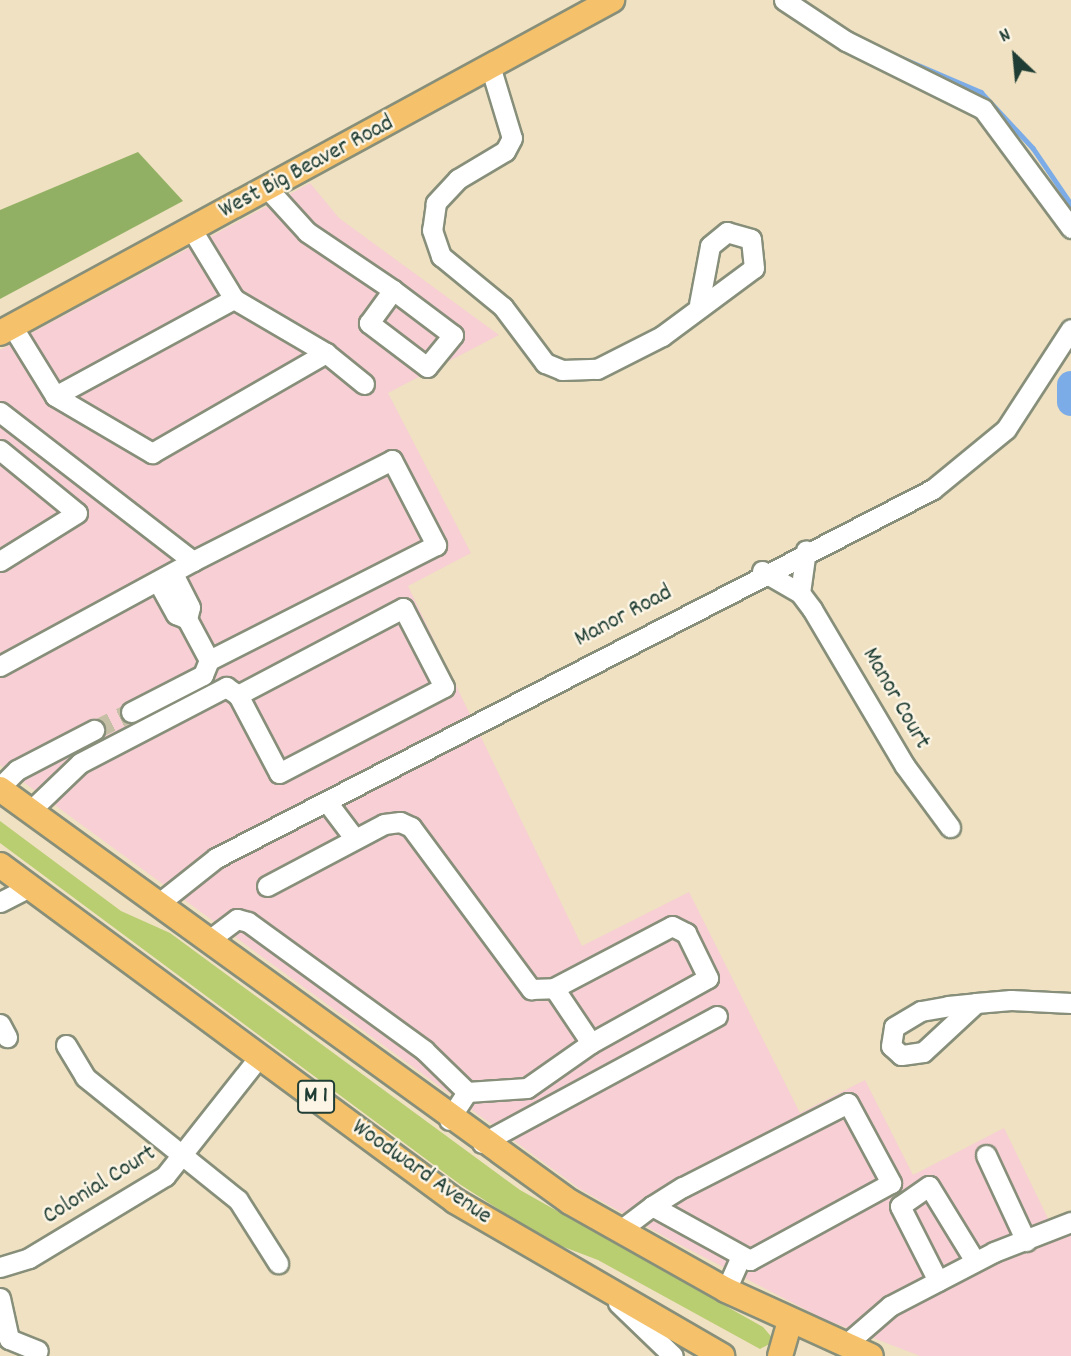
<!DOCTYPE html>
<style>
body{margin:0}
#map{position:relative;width:1071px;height:1356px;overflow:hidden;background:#efe1c1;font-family:Dekko,sans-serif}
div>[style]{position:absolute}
.built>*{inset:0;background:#f7cfd4}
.green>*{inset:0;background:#b9cd71}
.forest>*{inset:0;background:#92b063}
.stream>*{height:4.5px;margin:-2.25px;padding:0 2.25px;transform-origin:2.25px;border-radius:2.25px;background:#7cace7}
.river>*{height:28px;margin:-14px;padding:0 14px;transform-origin:14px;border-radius:14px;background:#7cace7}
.minor-tunnel>*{height:19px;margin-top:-9.5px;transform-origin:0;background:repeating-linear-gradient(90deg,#c5c0a5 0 19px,transparent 0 29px)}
.roads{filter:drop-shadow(2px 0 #878f7a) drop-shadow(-2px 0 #878f7a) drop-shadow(0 2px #878f7a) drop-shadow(0 -2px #878f7a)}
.minor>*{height:19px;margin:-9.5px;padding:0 9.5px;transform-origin:9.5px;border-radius:9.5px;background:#fff}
.major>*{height:24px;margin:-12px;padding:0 12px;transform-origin:12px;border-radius:12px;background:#f5c16b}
span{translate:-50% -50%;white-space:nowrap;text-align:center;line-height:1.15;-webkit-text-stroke:5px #fcf5e5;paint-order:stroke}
.shield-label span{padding:2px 5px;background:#fcf5e5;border:2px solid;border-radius:5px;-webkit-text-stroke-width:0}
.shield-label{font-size:23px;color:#1f3d34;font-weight:700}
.street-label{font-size:24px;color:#1f3d34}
.north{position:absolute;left:980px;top:21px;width:70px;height:70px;-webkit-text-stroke:5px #fcf5e5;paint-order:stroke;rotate:334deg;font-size:19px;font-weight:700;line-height:28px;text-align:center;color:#1f3d34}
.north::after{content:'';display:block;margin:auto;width:24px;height:32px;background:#1f3d34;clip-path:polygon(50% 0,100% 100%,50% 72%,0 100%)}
</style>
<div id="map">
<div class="built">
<i style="clip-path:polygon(310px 183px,339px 218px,499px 335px,388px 393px,471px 553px,408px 586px,582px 946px,689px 892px,800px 1113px,865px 1080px,913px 1175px,1004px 1128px,1057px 1237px,1071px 1231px,1071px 1356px,920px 1356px,824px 1319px,669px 1239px,580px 1189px,0 765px,0 350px)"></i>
</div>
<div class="green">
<i style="clip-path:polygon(0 821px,121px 911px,170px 933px,520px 1190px,763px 1327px,775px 1341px,760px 1349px,598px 1260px,548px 1241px,461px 1185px,0 843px)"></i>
</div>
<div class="forest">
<i style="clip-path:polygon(138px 152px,183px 201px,0 299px,0 210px)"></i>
</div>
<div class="stream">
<i style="left:895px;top:55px;width:94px;rotate:23.3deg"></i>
<i style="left:981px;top:92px;width:76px;rotate:47.1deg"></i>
<i style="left:1033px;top:148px;width:68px;rotate:55.8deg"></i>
</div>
<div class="river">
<i style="left:1071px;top:385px;width:17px;rotate:90deg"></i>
</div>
<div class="minor-tunnel">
<i style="left:94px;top:730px;width:41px;rotate:-25.9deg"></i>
</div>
<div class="roads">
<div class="minor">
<i style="left:784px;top:0;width:74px;rotate:33.5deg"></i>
<i style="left:846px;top:41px;width:153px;rotate:26.4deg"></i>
<i style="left:983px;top:109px;width:148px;rotate:53.5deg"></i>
<i style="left:491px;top:69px;width:72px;rotate:73.1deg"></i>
<i style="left:512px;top:138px;width:15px;rotate:118deg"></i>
<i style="left:505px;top:151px;width:55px;rotate:149.2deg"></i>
<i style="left:458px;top:179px;width:33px;rotate:133deg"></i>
<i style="left:436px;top:203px;width:27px;rotate:98deg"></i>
<i style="left:432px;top:230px;width:28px;rotate:71deg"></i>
<i style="left:441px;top:256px;width:80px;rotate:39.4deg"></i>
<i style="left:503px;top:307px;width:70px;rotate:53.1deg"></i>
<i style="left:545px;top:363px;width:18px;rotate:22deg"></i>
<i style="left:562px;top:370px;width:35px;rotate:-2deg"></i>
<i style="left:597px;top:369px;width:73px;rotate:-26.9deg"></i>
<i style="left:662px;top:336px;width:114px;rotate:-36.5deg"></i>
<i style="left:754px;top:268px;width:29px;rotate:-96deg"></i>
<i style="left:751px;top:239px;width:25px;rotate:-164deg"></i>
<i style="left:727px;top:232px;width:22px;rotate:141deg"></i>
<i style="left:710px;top:246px;width:59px;rotate:100.7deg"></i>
<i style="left:268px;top:189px;width:58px;rotate:47.8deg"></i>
<i style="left:307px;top:232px;width:104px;rotate:34deg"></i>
<i style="left:393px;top:290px;width:75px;rotate:36.9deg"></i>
<i style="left:453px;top:335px;width:41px;rotate:129.1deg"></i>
<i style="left:427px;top:367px;width:73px;rotate:-142.8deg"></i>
<i style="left:369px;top:323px;width:41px;rotate:-54deg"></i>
<i style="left:234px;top:299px;width:107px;rotate:30.4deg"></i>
<i style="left:12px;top:326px;width:82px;rotate:58.4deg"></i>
<i style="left:55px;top:396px;width:113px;rotate:30.4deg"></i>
<i style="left:152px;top:453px;width:201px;rotate:-29.9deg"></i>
<i style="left:326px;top:353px;width:49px;rotate:39.2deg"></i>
<i style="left:55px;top:396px;width:204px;rotate:-28.5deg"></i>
<i style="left:234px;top:299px;width:81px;rotate:-121.3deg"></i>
<i style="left:0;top:412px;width:244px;rotate:37.7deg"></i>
<i style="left:193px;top:561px;width:223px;rotate:-26.9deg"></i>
<i style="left:392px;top:460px;width:96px;rotate:62.6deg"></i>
<i style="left:436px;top:545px;width:254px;rotate:153.1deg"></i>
<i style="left:0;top:450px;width:99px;rotate:39.3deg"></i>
<i style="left:77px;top:513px;width:91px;rotate:148.1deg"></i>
<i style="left:762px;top:571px;width:44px;rotate:30.1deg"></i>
<i style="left:800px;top:593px;width:20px;rotate:53deg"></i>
<i style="left:812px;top:609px;width:182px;rotate:59.4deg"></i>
<i style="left:905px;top:766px;width:76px;rotate:53.6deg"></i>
<i style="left:158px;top:582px;width:37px;rotate:61deg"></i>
<i style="left:176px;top:614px;width:12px;rotate:24deg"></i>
<i style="left:187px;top:619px;width:12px;rotate:-76deg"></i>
<i style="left:190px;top:607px;width:37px;rotate:-117deg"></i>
<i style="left:800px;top:593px;width:43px;rotate:-82.1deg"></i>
<i style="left:0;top:666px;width:220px;rotate:-28.5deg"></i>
<i style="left:131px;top:712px;width:81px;rotate:-27.2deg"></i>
<i style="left:203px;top:675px;width:16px;rotate:-68deg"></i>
<i style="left:209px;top:660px;width:47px;rotate:-118.2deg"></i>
<i style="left:0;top:787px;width:24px;rotate:-45deg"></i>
<i style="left:17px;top:770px;width:87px;rotate:-27.5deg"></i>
<i style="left:327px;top:802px;width:46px;rotate:52.9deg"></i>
<i style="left:30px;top:811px;width:69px;rotate:-43.8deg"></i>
<i style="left:80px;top:763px;width:165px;rotate:-27.5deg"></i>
<i style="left:226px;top:687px;width:14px;rotate:34deg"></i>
<i style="left:238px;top:695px;width:88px;rotate:62.3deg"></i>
<i style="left:279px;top:773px;width:186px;rotate:-27.5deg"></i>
<i style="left:444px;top:687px;width:89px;rotate:-117.4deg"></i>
<i style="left:403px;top:608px;width:187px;rotate:152.2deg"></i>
<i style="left:267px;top:886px;width:132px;rotate:-27.9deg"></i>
<i style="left:384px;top:824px;width:16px;rotate:-7deg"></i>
<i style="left:400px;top:822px;width:12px;rotate:24deg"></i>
<i style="left:411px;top:827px;width:202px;rotate:53.5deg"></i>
<i style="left:531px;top:989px;width:23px;rotate:-2deg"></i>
<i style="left:554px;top:988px;width:133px;rotate:-27.7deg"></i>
<i style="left:672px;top:926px;width:16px;rotate:27deg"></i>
<i style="left:686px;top:933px;width:50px;rotate:63.9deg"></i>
<i style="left:708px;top:978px;width:134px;rotate:150.9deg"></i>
<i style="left:591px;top:1043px;width:66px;rotate:-123.9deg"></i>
<i style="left:0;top:902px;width:34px;rotate:-27deg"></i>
<i style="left:158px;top:904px;width:74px;rotate:-38.4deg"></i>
<i style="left:216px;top:858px;width:806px;rotate:-27.23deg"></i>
<i style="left:933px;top:489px;width:94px;rotate:-39.4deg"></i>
<i style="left:1006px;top:429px;width:119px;rotate:-57deg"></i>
<i style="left:209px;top:940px;width:35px;rotate:-37deg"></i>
<i style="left:237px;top:919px;width:11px;rotate:15deg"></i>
<i style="left:248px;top:922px;width:218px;rotate:36deg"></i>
<i style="left:424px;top:1050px;width:60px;rotate:44.3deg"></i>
<i style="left:467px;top:1092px;width:33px;rotate:123deg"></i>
<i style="left:976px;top:1003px;width:72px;rotate:137.2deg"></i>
<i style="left:923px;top:1052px;width:22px;rotate:172deg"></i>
<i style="left:901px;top:1055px;width:13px;rotate:-138deg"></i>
<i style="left:891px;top:1046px;width:19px;rotate:-81deg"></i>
<i style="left:894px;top:1027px;width:31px;rotate:-31deg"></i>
<i style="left:921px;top:1011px;width:27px;rotate:-10deg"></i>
<i style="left:948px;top:1006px;width:28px;rotate:-6deg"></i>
<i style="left:976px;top:1003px;width:35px;rotate:-5deg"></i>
<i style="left:1011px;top:1000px;width:60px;rotate:2.9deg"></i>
<i style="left:0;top:1024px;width:15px;rotate:62deg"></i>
<i style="left:66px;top:1045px;width:37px;rotate:59deg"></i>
<i style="left:85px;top:1077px;width:196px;rotate:38.8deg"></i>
<i style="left:238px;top:1200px;width:75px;rotate:57.6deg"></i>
<i style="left:467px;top:1092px;width:60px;rotate:-3.8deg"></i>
<i style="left:527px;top:1088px;width:78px;rotate:-35.1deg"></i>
<i style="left:482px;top:1143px;width:267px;rotate:-28.4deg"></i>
<i style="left:986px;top:1155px;width:95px;rotate:65.1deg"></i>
<i style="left:619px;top:1231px;width:41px;rotate:-37.1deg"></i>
<i style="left:652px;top:1206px;width:36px;rotate:-32deg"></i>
<i style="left:683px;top:1187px;width:185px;rotate:-27deg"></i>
<i style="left:848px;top:1103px;width:91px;rotate:61.7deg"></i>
<i style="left:891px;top:1183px;width:161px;rotate:151.4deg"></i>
<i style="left:750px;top:1260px;width:112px;rotate:-151.1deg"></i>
<i style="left:0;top:1267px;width:30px;rotate:-17deg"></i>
<i style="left:29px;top:1258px;width:159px;rotate:-31.1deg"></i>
<i style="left:165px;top:1176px;width:152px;rotate:-51.7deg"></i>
<i style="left:938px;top:1281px;width:84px;rotate:-116.9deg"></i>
<i style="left:900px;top:1206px;width:35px;rotate:-35deg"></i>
<i style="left:929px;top:1186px;width:88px;rotate:58.5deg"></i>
<i style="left:726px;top:1290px;width:34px;rotate:-66deg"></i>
<i style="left:0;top:1298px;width:42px;rotate:77.6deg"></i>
<i style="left:9px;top:1339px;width:31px;rotate:22deg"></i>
<i style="left:618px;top:1303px;width:76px;rotate:43.9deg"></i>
<i style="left:845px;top:1345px;width:60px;rotate:-40.9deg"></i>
<i style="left:890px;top:1306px;width:117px;rotate:-27.4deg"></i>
<i style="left:994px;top:1252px;width:83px;rotate:-21.3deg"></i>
</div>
<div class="major">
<i style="left:0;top:333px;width:697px;rotate:-28.55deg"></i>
<i style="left:0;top:789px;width:704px;rotate:35.93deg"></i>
<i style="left:570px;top:1202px;width:179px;rotate:29.4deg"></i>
<i style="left:726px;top:1290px;width:159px;rotate:24.5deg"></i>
<i style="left:0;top:865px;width:566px;rotate:36.44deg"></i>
<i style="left:455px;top:1201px;width:309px;rotate:30.1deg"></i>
<i style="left:780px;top:1356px;width:36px;rotate:-74deg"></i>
</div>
</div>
<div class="shield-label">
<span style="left:316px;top:1097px">M 1</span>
</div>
<div class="street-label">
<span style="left:307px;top:168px;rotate:-28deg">West Big Beaver Road</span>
<span style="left:624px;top:617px;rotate:-28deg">Manor Road</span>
<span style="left:895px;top:699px;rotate:60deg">Manor Court</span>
<span style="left:421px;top:1173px;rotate:35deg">Woodward Avenue</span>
<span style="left:100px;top:1186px;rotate:-32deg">Colonial Court</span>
</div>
<div class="north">N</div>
</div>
